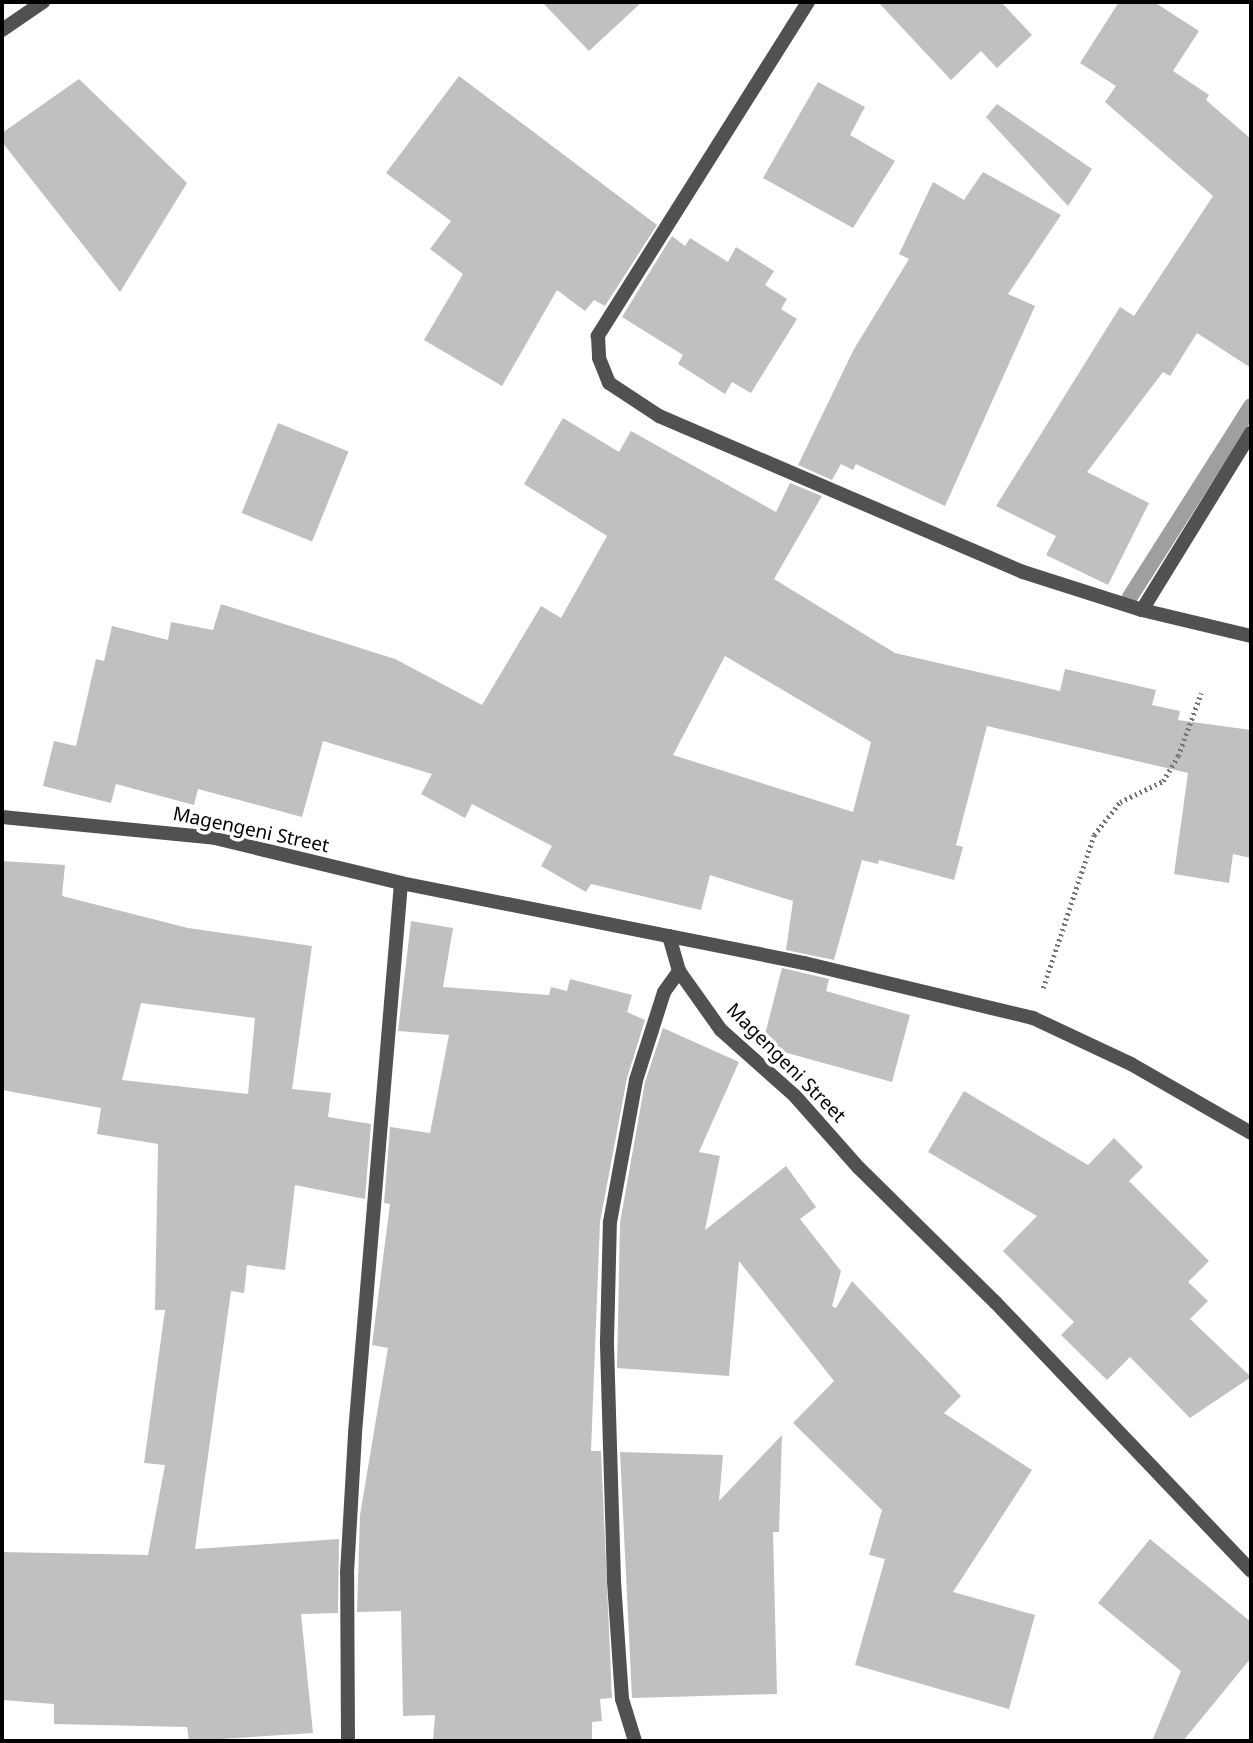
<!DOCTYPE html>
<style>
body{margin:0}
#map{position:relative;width:1253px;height:1743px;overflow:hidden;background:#fff;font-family:"Noto Sans",sans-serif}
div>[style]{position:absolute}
.stream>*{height:16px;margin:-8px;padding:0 8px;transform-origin:8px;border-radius:8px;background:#9f9f9f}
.building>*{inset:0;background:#c0c0c0;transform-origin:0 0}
.path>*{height:4.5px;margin-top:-2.25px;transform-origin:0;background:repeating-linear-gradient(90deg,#737373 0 2px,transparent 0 5.5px)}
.minor>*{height:14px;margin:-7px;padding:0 7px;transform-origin:7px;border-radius:7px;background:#515151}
span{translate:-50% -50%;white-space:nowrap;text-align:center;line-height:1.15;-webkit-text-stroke:7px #fff;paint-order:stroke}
.street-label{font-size:19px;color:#000}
.frame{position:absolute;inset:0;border:4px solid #000;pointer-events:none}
</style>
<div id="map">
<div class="stream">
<i style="left:1130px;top:597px;width:226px;rotate:-57.6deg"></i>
</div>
<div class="building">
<i style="clip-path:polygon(542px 2px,642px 2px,589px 51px)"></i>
<i style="clip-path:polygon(878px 2px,1001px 2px,1032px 35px,997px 68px,981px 51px,951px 80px)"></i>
<i style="clip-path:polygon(1119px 2px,1154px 2px,1199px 31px,1173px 71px,1209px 95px,1206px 100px,1251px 139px,1251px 368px,1197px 333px,1170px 376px,1163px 372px,1087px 472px,1149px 503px,1108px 585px,1046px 555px,1056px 536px,996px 506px,1120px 307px,1134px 316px,1213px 196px,1105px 102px,1116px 86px,1080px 63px)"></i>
<i style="clip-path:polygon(459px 76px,657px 225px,605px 306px,594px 300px,585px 311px,557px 290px,502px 386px,424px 340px,463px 274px,430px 249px,451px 221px,386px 173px)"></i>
<i style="clip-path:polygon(79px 79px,187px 183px,120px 292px,2px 142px,2px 133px)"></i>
<i style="clip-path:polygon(818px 82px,865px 107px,850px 135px,895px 161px,853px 228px,763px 178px)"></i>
<i style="clip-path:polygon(997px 104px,1092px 169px,1068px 206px,986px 117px)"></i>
<i style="clip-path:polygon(983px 172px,1061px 215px,1008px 294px,1035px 306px,945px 506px,856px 464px,853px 470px,841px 464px,832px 480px,798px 465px,854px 349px,909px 259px,899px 254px,933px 182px,964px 200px)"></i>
<i style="clip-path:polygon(672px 236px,685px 246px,690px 238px,728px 262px,736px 247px,774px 271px,765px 285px,787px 299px,781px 309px,797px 319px,751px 393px,732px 382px,725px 394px,678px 364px,683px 355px,622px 317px)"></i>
<i style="clip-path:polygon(evenodd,563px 418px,619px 452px,631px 431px,776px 512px,790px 483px,822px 496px,774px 579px,895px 653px,1060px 691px,1065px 669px,1156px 690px,1152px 705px,1180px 711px,1178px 720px,1251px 730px,1251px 858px,1233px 854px,1229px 883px,1174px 874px,1188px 773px,987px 726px,956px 845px,963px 847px,954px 880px,879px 860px,878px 864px,862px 860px,834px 960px,786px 950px,793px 901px,710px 875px,701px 910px,591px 884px,586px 892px,541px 866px,552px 846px,472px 804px,465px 818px,421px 794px,432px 774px,323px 741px,302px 817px,198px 789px,194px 805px,116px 784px,111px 803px,43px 786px,54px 741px,76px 746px,96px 659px,104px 661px,112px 626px,168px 640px,171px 622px,213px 630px,221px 604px,395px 659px,482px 705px,541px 606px,561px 618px,607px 536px,524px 484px,563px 418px,725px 656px,871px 742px,853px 812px,673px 755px,725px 656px)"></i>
<i style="left:278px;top:423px;width:76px;height:97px;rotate:22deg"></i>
<i style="clip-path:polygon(evenodd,2px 861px,65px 865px,62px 896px,188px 928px,312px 946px,292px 1089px,331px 1093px,328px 1117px,371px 1124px,365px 1199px,295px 1185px,285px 1270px,247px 1265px,244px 1293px,231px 1291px,195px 1549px,339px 1539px,338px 1613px,301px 1614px,313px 1733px,189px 1741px,187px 1727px,54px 1724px,54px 1704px,2px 1700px,2px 1552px,148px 1555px,165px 1465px,144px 1463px,165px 1310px,155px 1310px,158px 1144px,97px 1134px,101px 1108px,2px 1090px,2px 861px,141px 1003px,255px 1018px,248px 1094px,122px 1080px,141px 1003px)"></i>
<i style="clip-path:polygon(411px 921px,453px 928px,443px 987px,549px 995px,551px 987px,567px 991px,570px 979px,632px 995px,627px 1012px,645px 1020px,627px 1078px,600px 1222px,591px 1451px,601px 1451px,612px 1698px,600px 1699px,602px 1721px,592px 1722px,592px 1741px,433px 1741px,435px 1715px,403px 1716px,401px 1611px,357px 1612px,360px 1515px,388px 1348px,372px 1345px,390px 1204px,384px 1203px,390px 1127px,430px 1133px,449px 1035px,398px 1031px)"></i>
<i style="clip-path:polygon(782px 968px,829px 979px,826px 991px,910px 1015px,892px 1082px,762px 1046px)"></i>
<i style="clip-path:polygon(663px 1028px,739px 1062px,699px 1152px,720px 1156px,705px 1230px,786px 1166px,816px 1207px,800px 1219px,841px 1271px,832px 1306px,836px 1308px,852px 1281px,961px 1396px,944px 1413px,1032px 1470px,953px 1592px,1035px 1615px,1009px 1709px,855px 1665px,885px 1559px,869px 1555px,882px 1510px,793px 1423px,834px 1381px,739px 1261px,729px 1376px,617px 1368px,620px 1223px,645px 1082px)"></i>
<i style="clip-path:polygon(964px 1091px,1088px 1165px,1114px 1138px,1143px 1167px,1129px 1181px,1209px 1261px,1188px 1282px,1208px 1301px,1190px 1319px,1251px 1377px,1190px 1418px,1130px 1357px,1107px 1380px,1061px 1335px,1074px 1322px,1003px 1251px,1037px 1216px,928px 1152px)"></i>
<i style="clip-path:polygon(782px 1435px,779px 1532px,773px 1532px,777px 1694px,632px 1698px,620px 1452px,723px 1455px,719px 1501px)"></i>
<i style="clip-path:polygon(1150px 1539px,1251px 1622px,1251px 1658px,1183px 1741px,1152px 1741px,1181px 1671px,1098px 1603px)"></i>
</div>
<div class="path">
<i style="left:1043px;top:988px;width:161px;rotate:-71.6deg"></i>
<i style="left:1094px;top:835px;width:42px;rotate:-51.8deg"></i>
<i style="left:1120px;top:802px;width:48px;rotate:-26deg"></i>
<i style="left:1163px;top:781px;width:29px;rotate:-59deg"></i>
<i style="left:1178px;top:756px;width:67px;rotate:-69.9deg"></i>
</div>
<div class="minor">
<i style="left:808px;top:2px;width:395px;rotate:122.2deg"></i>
<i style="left:598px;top:336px;width:22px;rotate:87deg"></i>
<i style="left:599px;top:358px;width:27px;rotate:68deg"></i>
<i style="left:609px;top:383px;width:60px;rotate:33.4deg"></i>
<i style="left:659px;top:416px;width:396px;rotate:23.2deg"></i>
<i style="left:1023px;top:572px;width:125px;rotate:17.7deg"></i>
<i style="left:1142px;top:610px;width:112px;rotate:13.4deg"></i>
<i style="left:2px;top:30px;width:50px;rotate:-34.3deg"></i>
<i style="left:1142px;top:610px;width:208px;rotate:-58.4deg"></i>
<i style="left:2px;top:817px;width:214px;rotate:5.6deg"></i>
<i style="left:215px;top:838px;width:191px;rotate:13.6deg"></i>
<i style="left:401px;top:883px;width:273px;rotate:11.2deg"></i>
<i style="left:669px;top:936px;width:36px;rotate:74deg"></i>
<i style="left:679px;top:971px;width:72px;rotate:54.6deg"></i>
<i style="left:721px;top:1030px;width:99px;rotate:41.7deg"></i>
<i style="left:795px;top:1096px;width:96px;rotate:48.4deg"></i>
<i style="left:859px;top:1168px;width:192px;rotate:44.6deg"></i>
<i style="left:996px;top:1303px;width:370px;rotate:46.4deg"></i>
<i style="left:669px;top:936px;width:138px;rotate:11.3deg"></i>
<i style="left:804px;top:963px;width:236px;rotate:13.5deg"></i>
<i style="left:1033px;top:1018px;width:108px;rotate:25.1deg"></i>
<i style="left:1131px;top:1064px;width:138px;rotate:29.9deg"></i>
<i style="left:348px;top:1741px;width:168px;rotate:-90.3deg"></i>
<i style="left:347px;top:1573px;width:140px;rotate:-86.7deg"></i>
<i style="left:355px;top:1433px;width:552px;rotate:-85.22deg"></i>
<i style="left:635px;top:1741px;width:44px;rotate:-107.2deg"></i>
<i style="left:622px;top:1699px;width:118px;rotate:-93.9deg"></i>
<i style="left:614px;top:1581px;width:240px;rotate:-91.7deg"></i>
<i style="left:607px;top:1341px;width:119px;rotate:-88.6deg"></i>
<i style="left:610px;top:1222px;width:144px;rotate:-79.6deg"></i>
<i style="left:636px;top:1080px;width:92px;rotate:-72.3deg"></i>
<i style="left:664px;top:992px;width:26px;rotate:-54deg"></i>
</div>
<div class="street-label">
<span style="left:251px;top:830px;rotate:12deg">Magengeni Street</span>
<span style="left:786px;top:1063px;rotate:45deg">Magengeni Street</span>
</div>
<div class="frame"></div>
</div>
